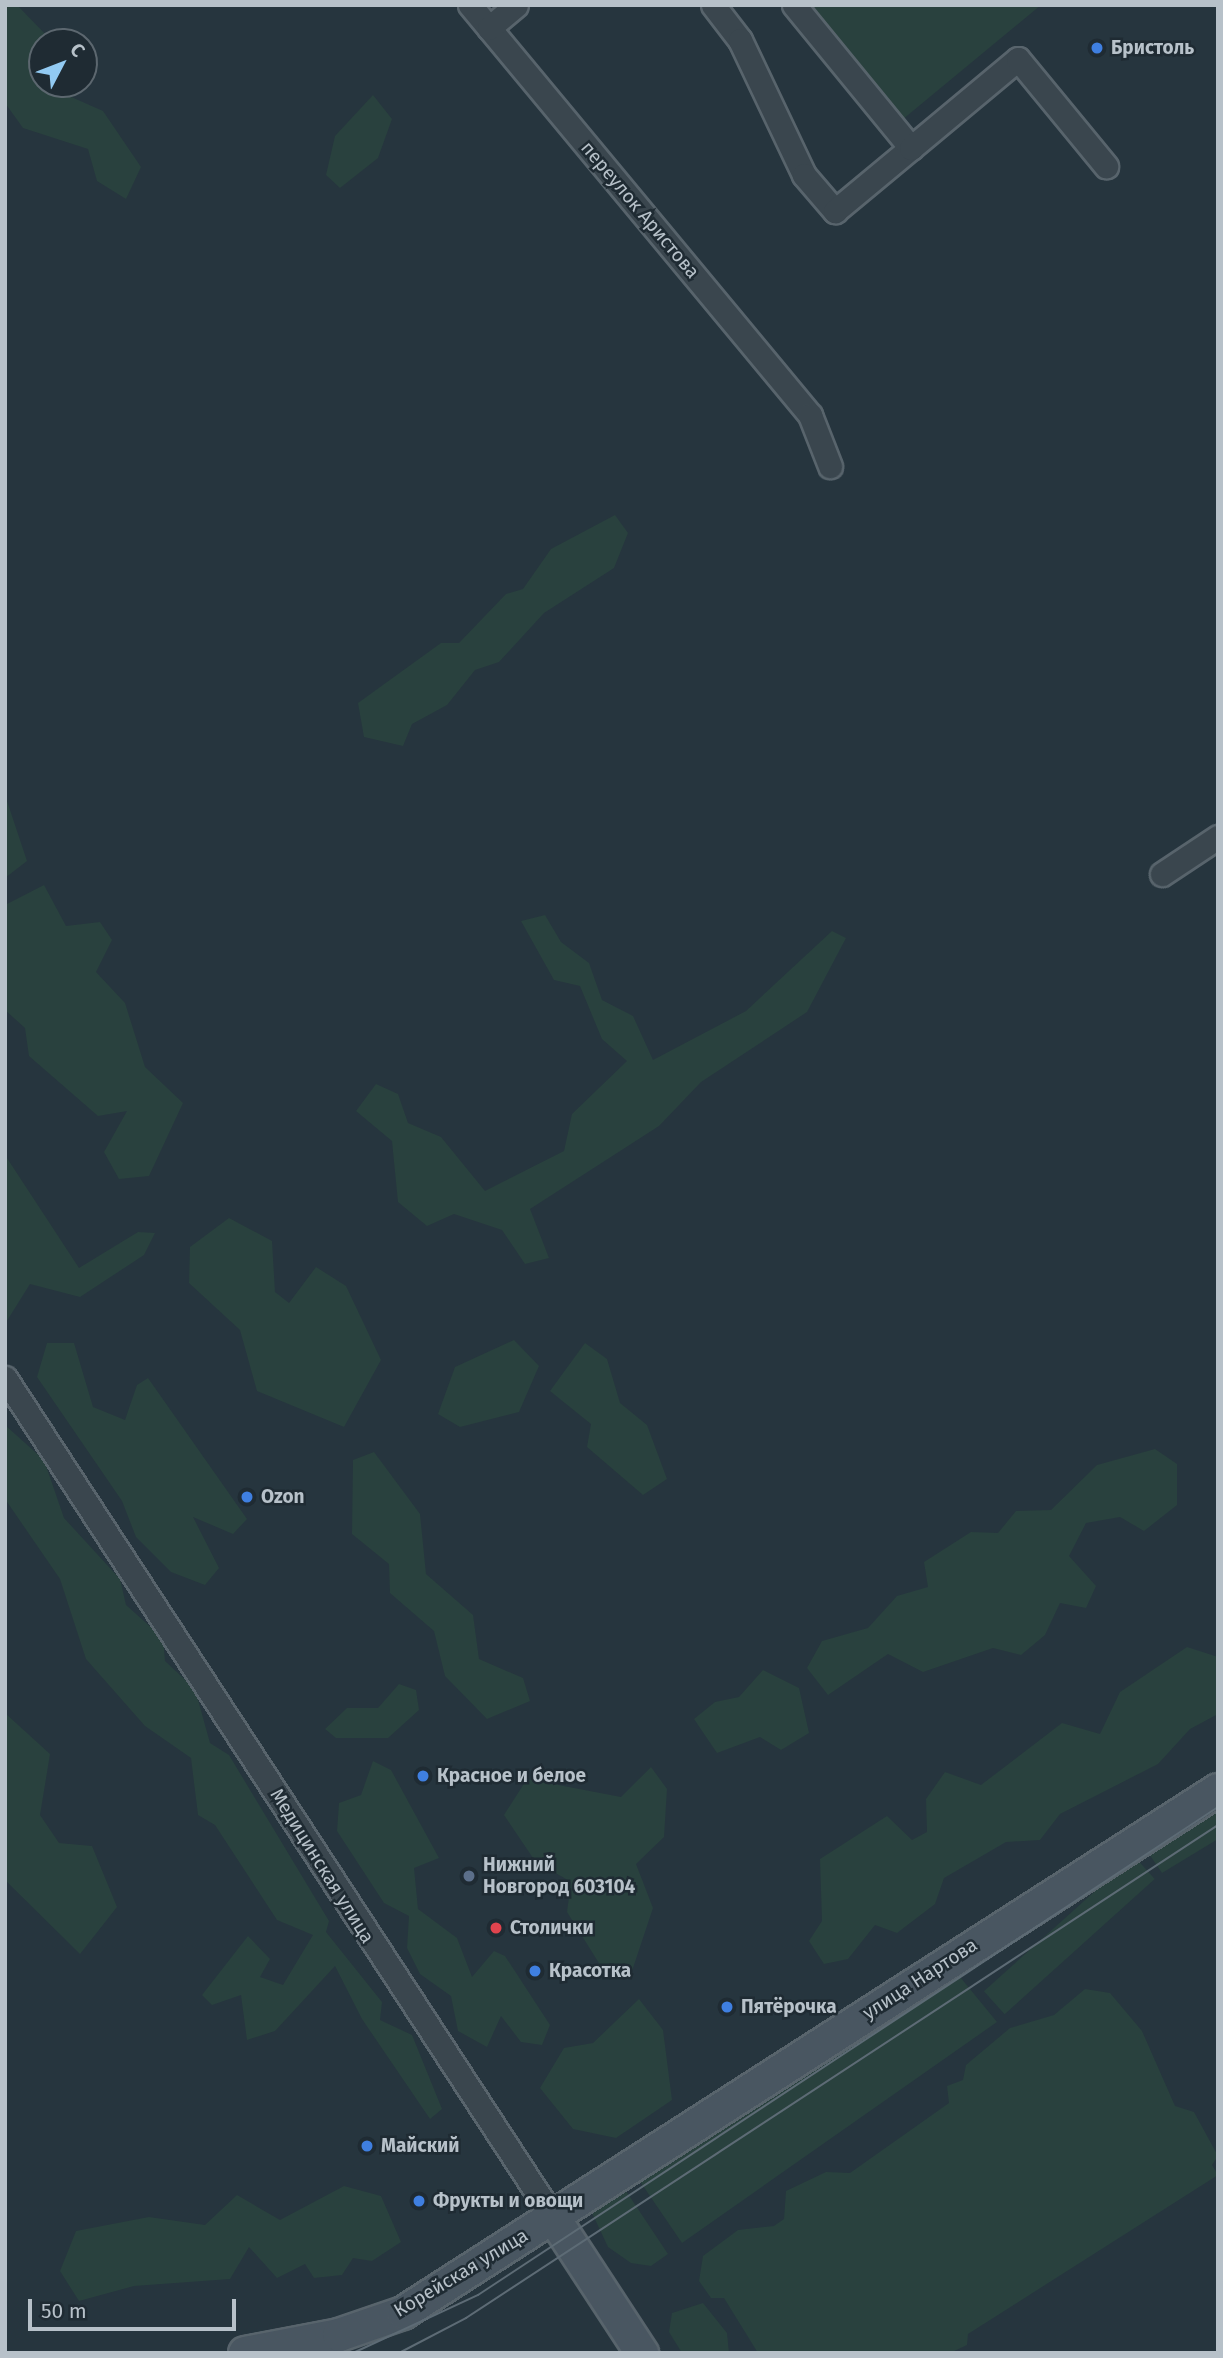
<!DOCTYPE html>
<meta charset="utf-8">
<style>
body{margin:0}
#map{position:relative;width:1223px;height:2358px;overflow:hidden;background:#26353e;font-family:"Fira Sans",sans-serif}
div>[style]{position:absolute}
.green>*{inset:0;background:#29413e;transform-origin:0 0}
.roads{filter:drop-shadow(2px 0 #58646c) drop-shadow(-2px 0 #58646c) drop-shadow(0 2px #58646c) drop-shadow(0 -2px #58646c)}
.street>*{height:23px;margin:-11.5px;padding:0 11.5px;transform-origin:11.5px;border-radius:11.5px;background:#3a464e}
.secondary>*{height:32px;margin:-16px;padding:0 16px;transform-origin:16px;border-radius:16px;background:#495661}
.tram>*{height:2px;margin:-1px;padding:0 1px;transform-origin:1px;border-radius:1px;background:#5d6b75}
.dots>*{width:19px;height:19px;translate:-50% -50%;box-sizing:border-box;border:4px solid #1f2b33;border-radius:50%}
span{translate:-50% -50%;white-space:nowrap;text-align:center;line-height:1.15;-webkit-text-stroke:5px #1f2b33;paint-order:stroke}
.poi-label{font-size:19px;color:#b7c1c9;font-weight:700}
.left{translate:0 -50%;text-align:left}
.street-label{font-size:19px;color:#b7c1c9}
.frame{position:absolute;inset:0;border:7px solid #b7c1c9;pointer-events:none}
.north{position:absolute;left:28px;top:28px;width:70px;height:70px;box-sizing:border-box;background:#1f2b33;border:2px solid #5c676f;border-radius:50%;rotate:48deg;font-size:19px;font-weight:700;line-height:28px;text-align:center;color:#b7c1c9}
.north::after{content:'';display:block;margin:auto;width:24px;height:32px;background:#92caf2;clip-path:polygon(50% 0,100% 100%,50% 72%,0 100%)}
.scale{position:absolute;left:28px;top:2299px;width:208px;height:32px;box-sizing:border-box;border:4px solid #b7c1c9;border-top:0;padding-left:9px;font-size:21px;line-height:24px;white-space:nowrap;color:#b7c1c9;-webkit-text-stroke:5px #1f2b33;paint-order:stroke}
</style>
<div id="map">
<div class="green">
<i style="clip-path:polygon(5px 5px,17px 5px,51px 40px,42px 42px,42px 84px,103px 111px,141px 167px,126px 199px,97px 181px,88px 149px,23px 128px,5px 103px)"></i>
<i style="clip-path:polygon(807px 5px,1041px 5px,902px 120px)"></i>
<i style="clip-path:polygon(373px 95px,392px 119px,378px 158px,340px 188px,326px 175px,335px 136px)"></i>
<i style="clip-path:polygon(615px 515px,628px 533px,614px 568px,544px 613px,499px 662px,475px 670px,447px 705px,412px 724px,403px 746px,364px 737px,358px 703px,441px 643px,459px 643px,506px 594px,523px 589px,551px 549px)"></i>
<i style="clip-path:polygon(5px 795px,27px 861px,5px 878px)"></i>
<i style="clip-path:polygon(44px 885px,66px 926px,100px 922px,112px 940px,96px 972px,125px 1003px,145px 1067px,183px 1103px,149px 1176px,119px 1179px,104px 1152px,127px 1111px,98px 1116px,29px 1056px,25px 1028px,5px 1010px,5px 905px)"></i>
<i style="clip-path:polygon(545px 915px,561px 942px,589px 963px,602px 1000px,633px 1016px,653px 1060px,746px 1011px,832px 931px,846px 938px,807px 1012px,701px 1082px,659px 1126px,530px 1209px,549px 1258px,525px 1264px,502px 1230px,454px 1214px,427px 1226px,398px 1202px,392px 1141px,356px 1111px,376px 1084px,398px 1094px,408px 1123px,441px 1137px,485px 1191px,564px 1151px,572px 1114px,627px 1061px,602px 1039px,580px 986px,554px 980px,521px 921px)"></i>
<i style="clip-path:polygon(5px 1155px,79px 1268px,138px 1232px,155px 1233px,144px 1255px,80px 1297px,30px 1284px,5px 1324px)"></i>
<i style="clip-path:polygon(229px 1218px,272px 1241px,275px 1292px,289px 1303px,316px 1267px,346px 1286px,381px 1360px,344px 1427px,257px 1391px,240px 1330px,189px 1283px,190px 1247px)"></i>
<i style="clip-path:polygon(514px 1340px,539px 1366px,519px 1412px,460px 1427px,438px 1414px,455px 1367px)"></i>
<i style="clip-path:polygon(47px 1343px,74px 1343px,93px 1407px,125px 1420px,137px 1385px,148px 1378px,247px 1519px,233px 1534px,193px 1517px,219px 1568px,205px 1585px,171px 1572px,136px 1537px,122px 1501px,37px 1377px)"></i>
<i style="clip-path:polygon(585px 1343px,607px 1359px,620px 1403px,647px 1425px,667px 1479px,643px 1495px,587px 1447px,591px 1424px,550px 1391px)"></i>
<i style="clip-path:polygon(5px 1425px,44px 1460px,64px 1518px,120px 1579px,126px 1605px,163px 1638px,165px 1661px,195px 1689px,210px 1743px,229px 1755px,329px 1921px,326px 1932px,382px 2002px,380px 2020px,412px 2035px,442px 2109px,430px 2119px,362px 2019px,335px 1966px,275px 2031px,247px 2040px,241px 1995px,212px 2005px,202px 1995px,248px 1936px,270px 1959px,260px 1977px,283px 1985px,313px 1935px,277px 1920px,215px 1825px,198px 1815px,191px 1758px,145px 1726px,86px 1659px,60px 1579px,5px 1499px)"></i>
<i style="clip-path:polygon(1155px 1449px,1177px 1464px,1177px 1505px,1144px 1531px,1120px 1517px,1086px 1523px,1069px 1556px,1096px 1586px,1086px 1608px,1060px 1603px,1045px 1635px,1021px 1655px,993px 1648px,923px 1672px,888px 1654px,828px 1695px,807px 1668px,822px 1641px,868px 1628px,897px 1596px,928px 1587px,924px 1562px,971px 1532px,998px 1533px,1016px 1511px,1051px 1510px,1097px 1465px)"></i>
<i style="clip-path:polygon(374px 1452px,420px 1514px,426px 1574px,473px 1615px,479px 1659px,523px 1678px,530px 1701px,487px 1719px,445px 1676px,434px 1631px,390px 1593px,389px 1564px,352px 1534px,353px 1460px)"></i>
<i style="clip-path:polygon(1187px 1647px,1218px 1657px,1218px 1714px,1190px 1729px,1158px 1764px,1060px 1814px,1040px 1840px,1006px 1842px,944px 1878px,935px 1904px,897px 1933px,875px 1925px,848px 1959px,824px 1964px,809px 1941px,822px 1921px,820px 1859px,887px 1816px,912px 1840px,927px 1832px,926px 1799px,945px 1772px,981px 1785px,1062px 1723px,1100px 1734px,1120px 1692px)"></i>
<i style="clip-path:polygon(763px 1670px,799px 1688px,809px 1733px,781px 1750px,760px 1737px,717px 1753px,694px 1719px,715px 1702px,739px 1697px)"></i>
<i style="clip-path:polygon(399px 1684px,416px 1690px,419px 1710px,388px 1738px,336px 1738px,325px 1729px,347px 1708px,378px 1708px)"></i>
<i style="clip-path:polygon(5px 1713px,50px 1754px,40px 1815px,59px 1843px,92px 1846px,117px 1907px,80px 1954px,5px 1880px)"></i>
<i style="clip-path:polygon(373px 1761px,391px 1770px,439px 1858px,414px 1868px,418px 1909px,457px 1938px,472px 1977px,494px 1951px,505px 1956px,550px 2025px,542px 2045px,521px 2042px,501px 2016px,487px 2047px,458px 2031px,451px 1996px,420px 1974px,407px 1948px,409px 1916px,384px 1903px,337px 1831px,339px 1803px,361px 1795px)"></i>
<i style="clip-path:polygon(651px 1767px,667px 1789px,664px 1837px,636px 1864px,653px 1908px,630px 1977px,607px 1976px,567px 1912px,571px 1882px,535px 1861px,504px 1815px,527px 1779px,621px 1797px)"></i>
<i style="clip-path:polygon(1218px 1803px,1218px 1839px,1162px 1873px,1145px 1848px)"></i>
<i style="left:1134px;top:1856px;width:31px;height:202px;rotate:48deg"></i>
<i style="clip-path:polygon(956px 1972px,997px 2022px,682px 2243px,639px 2180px)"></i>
<i style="clip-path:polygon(1085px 1989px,1110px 1993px,1142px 2031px,1175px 2106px,1194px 2112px,1218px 2156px,1212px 2165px,1218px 2175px,968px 2334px,967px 2345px,950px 2353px,758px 2353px,724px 2298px,711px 2298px,699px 2281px,703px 2256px,738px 2230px,774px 2226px,784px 2219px,786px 2191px,826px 2172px,850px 2173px,949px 2103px,947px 2086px,963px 2080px,966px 2065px,1010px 2028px,1054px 2015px)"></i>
<i style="clip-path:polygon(639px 1999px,663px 2030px,672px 2100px,616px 2138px,573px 2129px,540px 2088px,564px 2048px,593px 2043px)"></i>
<i style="clip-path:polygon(344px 2186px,381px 2196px,401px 2242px,372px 2261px,353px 2258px,342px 2275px,314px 2278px,305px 2264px,277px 2278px,249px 2247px,230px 2279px,134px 2286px,79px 2301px,60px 2271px,76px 2231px,149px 2217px,205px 2225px,237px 2195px,280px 2220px)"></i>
<i style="clip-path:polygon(626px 2191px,668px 2254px,651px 2266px,631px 2263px,608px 2247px,592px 2213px)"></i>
<i style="clip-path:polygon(703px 2303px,727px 2333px,729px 2353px,682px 2353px,669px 2332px,672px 2313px)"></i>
</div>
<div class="roads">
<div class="street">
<i style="left:470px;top:5px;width:533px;rotate:50.33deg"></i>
<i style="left:810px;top:415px;width:55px;rotate:68.6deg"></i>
<i style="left:713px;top:5px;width:44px;rotate:52.4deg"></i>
<i style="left:740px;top:40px;width:149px;rotate:64.6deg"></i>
<i style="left:804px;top:175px;width:48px;rotate:49.3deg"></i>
<i style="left:835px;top:211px;width:99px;rotate:-39.7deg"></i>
<i style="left:794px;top:5px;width:185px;rotate:50.7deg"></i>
<i style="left:911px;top:148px;width:139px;rotate:-39.8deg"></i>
<i style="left:1018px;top:59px;width:139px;rotate:50.6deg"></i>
<i style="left:489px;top:28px;width:35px;rotate:-40deg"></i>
<i style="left:1162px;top:874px;width:67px;rotate:-33.5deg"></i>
<i style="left:5px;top:1378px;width:1002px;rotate:56.85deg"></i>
</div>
<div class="secondary">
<i style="left:553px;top:2217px;width:163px;rotate:56.8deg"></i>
<i style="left:245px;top:2353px;width:96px;rotate:-10.8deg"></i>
<i style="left:339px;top:2335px;width:68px;rotate:-19deg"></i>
<i style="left:403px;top:2313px;width:968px;rotate:-32.69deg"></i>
</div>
</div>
<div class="tram">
<i style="left:353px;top:2353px;width:138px;rotate:-24.9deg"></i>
<i style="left:478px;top:2295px;width:886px;rotate:-33.4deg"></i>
<i style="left:399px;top:2353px;width:76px;rotate:-27.6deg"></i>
<i style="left:466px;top:2318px;width:899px;rotate:-33.25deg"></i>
</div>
<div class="dots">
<i style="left:1097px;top:48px;background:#3f7fe0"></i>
<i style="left:247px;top:1497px;background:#3f7fe0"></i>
<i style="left:423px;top:1776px;background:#3f7fe0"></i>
<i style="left:469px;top:1876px;background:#5c6f8a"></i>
<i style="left:496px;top:1928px;background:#e0444e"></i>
<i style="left:535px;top:1971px;background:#3f7fe0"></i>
<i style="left:727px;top:2007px;background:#3f7fe0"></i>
<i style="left:367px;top:2146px;background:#3f7fe0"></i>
<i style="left:419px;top:2201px;background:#3f7fe0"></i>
</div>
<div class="poi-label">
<span class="left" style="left:1111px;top:48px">Бристоль</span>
<span class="left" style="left:261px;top:1497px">Ozon</span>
<span class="left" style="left:437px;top:1776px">Красное и белое</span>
<span class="left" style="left:483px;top:1876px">Нижний<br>Новгород 603104</span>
<span class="left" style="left:510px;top:1928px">Столички</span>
<span class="left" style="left:549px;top:1971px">Красотка</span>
<span class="left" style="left:741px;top:2007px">Пятёрочка</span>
<span class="left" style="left:381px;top:2146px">Майский</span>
<span class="left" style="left:433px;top:2201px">Фрукты и овощи</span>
</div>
<div class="street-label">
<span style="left:640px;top:210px;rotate:50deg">переулок Аристова</span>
<span style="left:322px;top:1866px;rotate:58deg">Медицинская улица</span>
<span style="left:920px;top:1979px;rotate:-33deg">улица Нартова</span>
<span style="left:461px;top:2273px;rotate:-31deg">Корейская улица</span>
</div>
<div class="frame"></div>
<div class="north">С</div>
<div class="scale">50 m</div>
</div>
